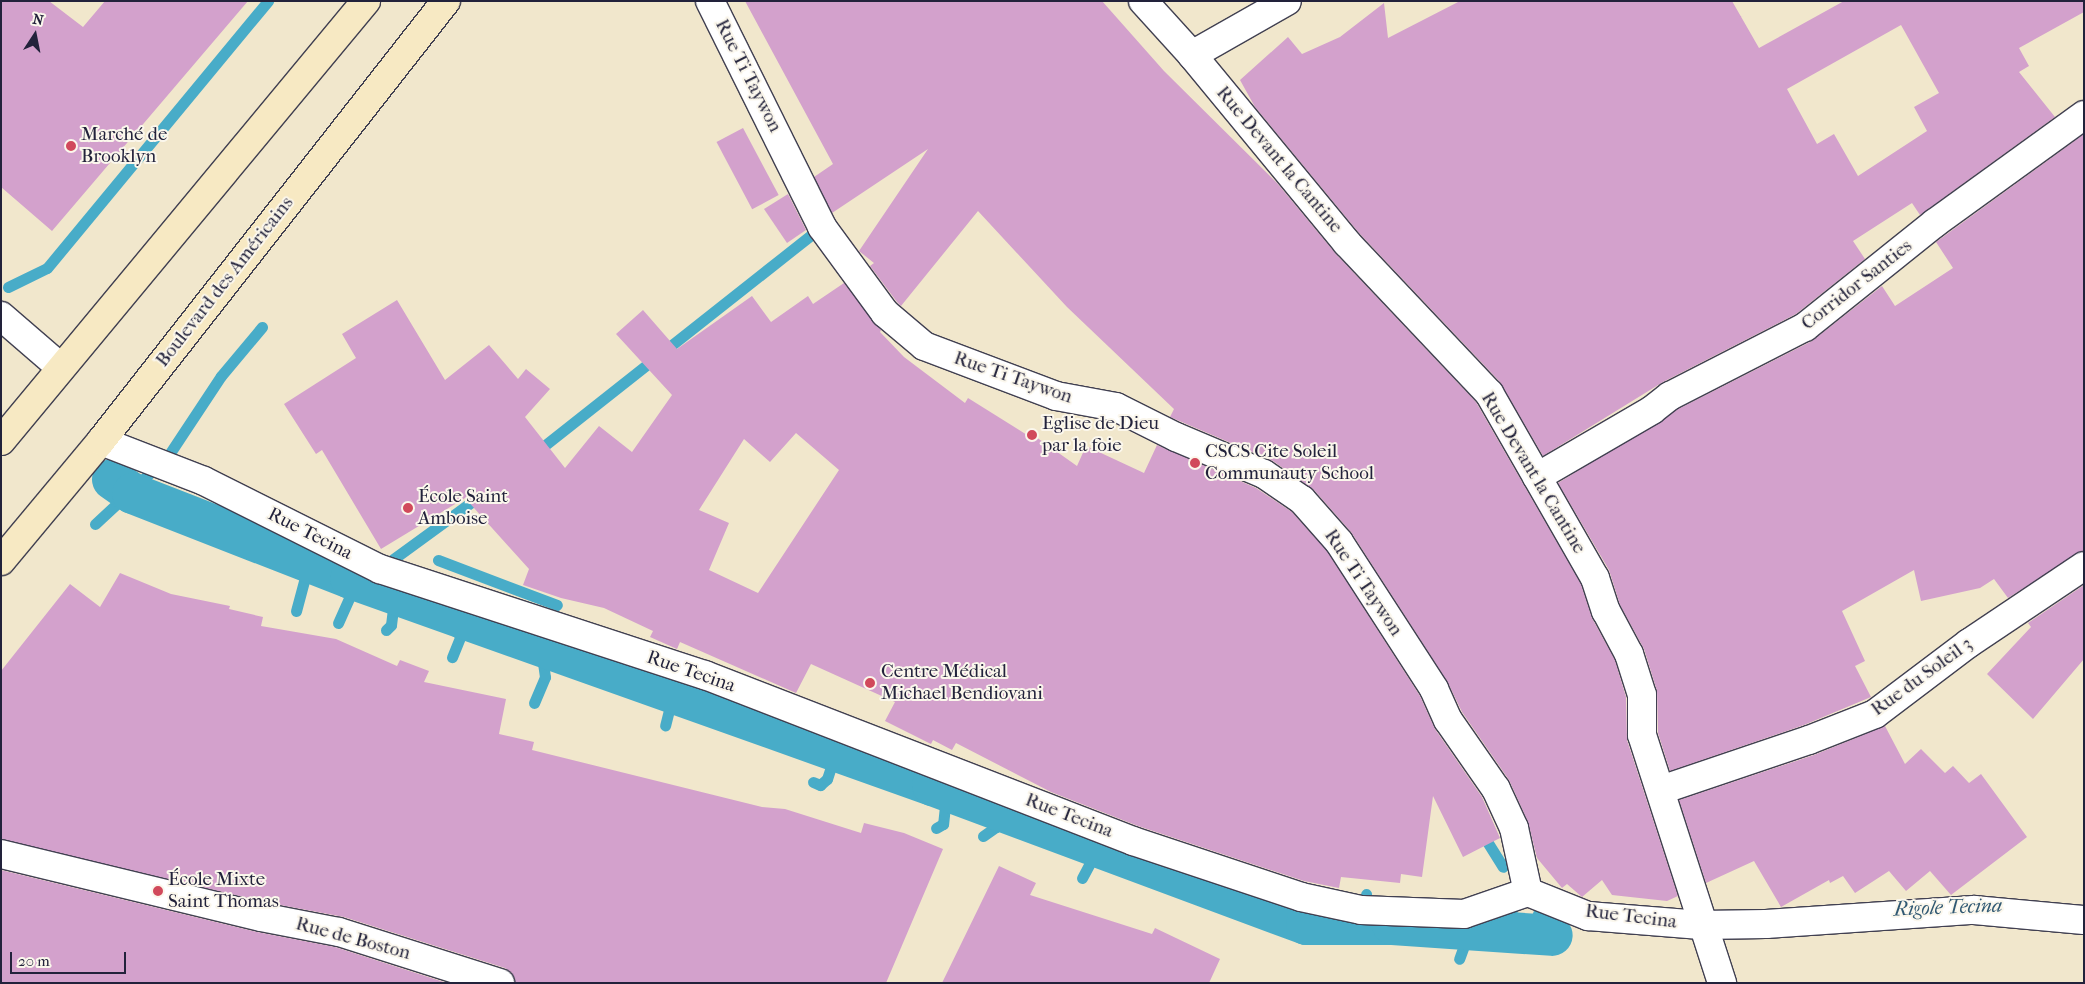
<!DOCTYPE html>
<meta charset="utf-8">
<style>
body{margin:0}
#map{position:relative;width:2085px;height:984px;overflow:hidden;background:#f1e7cc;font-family:"IM FELL French Canon",serif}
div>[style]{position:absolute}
.stream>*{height:11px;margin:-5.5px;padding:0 5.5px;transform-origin:5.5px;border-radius:5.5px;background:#48acc8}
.canal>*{height:41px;margin:-20.5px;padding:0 20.5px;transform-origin:20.5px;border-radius:20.5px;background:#48acc8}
.building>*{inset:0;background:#d3a1cc;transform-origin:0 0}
.roads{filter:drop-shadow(1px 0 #414051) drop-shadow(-1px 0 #414051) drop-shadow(0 1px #414051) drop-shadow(0 -1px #414051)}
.minor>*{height:28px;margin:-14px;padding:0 14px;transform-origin:14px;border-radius:14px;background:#fff}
.secondary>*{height:28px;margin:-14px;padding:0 14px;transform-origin:14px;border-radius:14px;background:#f7e9c3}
.dots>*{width:14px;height:14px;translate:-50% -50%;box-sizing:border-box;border:2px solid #fbf7ec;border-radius:50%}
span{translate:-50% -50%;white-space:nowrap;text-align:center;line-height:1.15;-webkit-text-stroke:4px #fbf7ec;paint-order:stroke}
.street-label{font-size:19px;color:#22223b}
.poi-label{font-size:19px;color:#22223b}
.left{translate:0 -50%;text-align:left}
.water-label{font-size:20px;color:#315973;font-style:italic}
.frame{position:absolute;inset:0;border:2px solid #22223b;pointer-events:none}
.north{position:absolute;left:10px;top:10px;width:50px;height:50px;-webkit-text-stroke:4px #fbf7ec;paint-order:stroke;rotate:11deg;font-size:14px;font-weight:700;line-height:20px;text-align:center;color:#22223b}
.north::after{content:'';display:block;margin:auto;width:18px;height:22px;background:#22223b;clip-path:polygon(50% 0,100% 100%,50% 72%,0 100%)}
.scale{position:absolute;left:10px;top:952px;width:116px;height:22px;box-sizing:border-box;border:2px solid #22223b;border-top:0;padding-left:6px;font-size:15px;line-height:18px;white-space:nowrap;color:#22223b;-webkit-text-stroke:4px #fbf7ec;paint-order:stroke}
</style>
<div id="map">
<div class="stream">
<i style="left:8px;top:287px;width:43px;rotate:-26deg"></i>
<i style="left:47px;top:268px;width:347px;rotate:-50.4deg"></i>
<i style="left:170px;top:453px;width:92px;rotate:-56.5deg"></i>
<i style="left:221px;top:376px;width:64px;rotate:-50.1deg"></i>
<i style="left:535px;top:453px;width:358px;rotate:-38.3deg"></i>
<i style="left:95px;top:524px;width:76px;rotate:-42.9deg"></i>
<i style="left:438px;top:560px;width:127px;rotate:20.7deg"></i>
<i style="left:381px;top:568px;width:124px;rotate:-36.1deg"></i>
<i style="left:332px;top:571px;width:30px;rotate:-8deg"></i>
<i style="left:296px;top:611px;width:34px;rotate:-75deg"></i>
<i style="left:305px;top:578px;width:19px;rotate:-99deg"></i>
<i style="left:441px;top:611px;width:21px;rotate:59deg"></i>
<i style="left:452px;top:629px;width:11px;rotate:34deg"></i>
<i style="left:461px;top:635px;width:24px;rotate:112deg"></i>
<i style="left:338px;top:623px;width:32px;rotate:-66deg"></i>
<i style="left:351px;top:594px;width:16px;rotate:-94deg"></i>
<i style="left:483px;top:627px;width:24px;rotate:-66deg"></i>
<i style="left:386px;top:630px;width:7px;rotate:-45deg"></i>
<i style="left:391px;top:625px;width:24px;rotate:-83deg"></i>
<i style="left:394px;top:601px;width:11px;rotate:-124deg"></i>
<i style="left:661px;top:689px;width:22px;rotate:69deg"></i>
<i style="left:669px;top:710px;width:16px;rotate:104deg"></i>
<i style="left:534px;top:703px;width:28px;rotate:-67deg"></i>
<i style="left:545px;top:677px;width:22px;rotate:-98deg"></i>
<i style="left:542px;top:655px;width:11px;rotate:-117deg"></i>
<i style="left:813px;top:782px;width:8px;rotate:23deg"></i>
<i style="left:820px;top:785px;width:9px;rotate:-41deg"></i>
<i style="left:827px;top:779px;width:13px;rotate:-72deg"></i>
<i style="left:831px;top:767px;width:23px;rotate:-113deg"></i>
<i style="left:932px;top:785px;width:25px;rotate:58deg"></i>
<i style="left:945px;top:806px;width:18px;rotate:96deg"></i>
<i style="left:943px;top:824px;width:8px;rotate:150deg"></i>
<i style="left:983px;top:836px;width:16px;rotate:-35deg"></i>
<i style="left:996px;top:827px;width:19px;rotate:-90deg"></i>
<i style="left:1488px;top:843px;width:28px;rotate:58deg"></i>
<i style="left:1082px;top:878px;width:24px;rotate:-62deg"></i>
<i style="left:1093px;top:857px;width:14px;rotate:-102deg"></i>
<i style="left:1364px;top:924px;width:30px;rotate:-86deg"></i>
<i style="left:1457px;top:928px;width:15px;rotate:53deg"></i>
<i style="left:1466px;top:940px;width:20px;rotate:110deg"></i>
<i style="left:1509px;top:931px;width:33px;rotate:-83deg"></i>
<i style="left:1525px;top:933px;width:16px;rotate:-50deg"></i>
<i style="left:1535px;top:921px;width:26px;rotate:-67deg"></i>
</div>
<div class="canal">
<i style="left:112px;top:479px;width:24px;rotate:35deg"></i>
<i style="left:132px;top:493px;width:234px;rotate:21.3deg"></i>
<i style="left:350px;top:578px;width:618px;rotate:19.58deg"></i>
<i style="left:932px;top:785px;width:399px;rotate:20.4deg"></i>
<i style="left:1306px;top:924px;width:86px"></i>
<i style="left:1392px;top:924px;width:160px;rotate:3.9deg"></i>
</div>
<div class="building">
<i style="clip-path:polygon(1px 1px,49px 1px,83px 27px,105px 1px,248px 1px,52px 231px,1px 187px)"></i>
<i style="clip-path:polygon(745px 1px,1102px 1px,1164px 71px,1277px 183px,1336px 254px,1476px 402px,1581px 584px,1592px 618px,1615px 660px,1626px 697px,1627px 740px,1678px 896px,1667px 901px,1612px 895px,1602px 880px,1582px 897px,1567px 884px,1562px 888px,1537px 858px,1528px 822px,1509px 780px,1462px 712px,1447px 681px,1351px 532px,1314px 490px,1273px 461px,1170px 417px,1174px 409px,1067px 307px,978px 211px,901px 306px,897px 302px,870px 266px,874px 263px,859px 251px,928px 149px,832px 213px,814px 177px,833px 164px)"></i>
<i style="clip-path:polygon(evenodd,1460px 1px,1732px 1px,1759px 48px,1844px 1px,2084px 1px,2084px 12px,2019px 48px,2029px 66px,2019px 72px,2055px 117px,1920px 215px,1912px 203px,1853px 241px,1865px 259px,1796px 314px,1663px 382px,1543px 456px,1500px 382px,1359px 233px,1255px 107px,1240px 80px,1288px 37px,1302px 54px,1340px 37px,1384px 3px,1388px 38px,1460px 1px,1901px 25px,1939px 93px,1914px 107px,1927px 131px,1858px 176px,1834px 134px,1817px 144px,1787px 89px,1901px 25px)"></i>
<i style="left:743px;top:128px;width:76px;height:30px;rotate:62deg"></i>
<i style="clip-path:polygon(2084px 134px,2084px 550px,2008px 598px,1994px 579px,1980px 588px,1921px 601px,1914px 570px,1842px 611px,1865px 661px,1855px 666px,1871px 697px,1804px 725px,1670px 771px,1658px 733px,1657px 691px,1644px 649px,1620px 605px,1609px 570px,1558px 483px,1678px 409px,1812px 341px,1882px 286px,1895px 306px,1953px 268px,1936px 242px)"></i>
<i style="clip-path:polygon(788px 194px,806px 230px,787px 243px,764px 209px)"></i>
<i style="clip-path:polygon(evenodd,844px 283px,881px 330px,880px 332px,904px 357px,965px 403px,968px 398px,1035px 440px,1036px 437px,1077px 466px,1086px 446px,1144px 473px,1157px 445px,1256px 488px,1292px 512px,1327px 551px,1420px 696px,1435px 729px,1482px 797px,1500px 838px,1463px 857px,1433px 796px,1422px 877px,1401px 874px,1400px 883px,1341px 877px,1339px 888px,1304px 881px,1138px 826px,1051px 792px,956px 743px,952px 750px,933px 740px,931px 744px,885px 721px,895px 702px,811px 664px,796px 693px,680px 642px,677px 649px,650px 637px,653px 631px,604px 608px,561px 598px,523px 585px,529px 569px,465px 498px,381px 549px,322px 450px,316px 454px,284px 404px,356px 358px,342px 334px,397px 300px,445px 380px,489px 345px,518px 379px,526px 369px,550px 389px,525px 417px,565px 468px,599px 426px,632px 452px,672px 395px,616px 334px,643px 310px,677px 349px,752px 296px,771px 322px,808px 296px,813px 304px,844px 283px,796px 433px,839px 470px,758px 593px,709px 570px,729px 523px,699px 510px,744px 439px,770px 462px,796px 433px)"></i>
<i style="clip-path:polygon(120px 573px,171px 594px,230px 606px,229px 609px,263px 617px,261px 626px,336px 639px,397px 666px,400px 660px,429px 671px,424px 682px,506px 699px,499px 734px,534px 742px,532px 750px,762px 807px,785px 809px,861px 833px,864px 823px,904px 833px,943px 849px,886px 983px,515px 983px,512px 973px,505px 968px,344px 917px,264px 902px,1px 839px,1px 671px,70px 584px,100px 607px)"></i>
<i style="clip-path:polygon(2084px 585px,2084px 659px,2033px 719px,1987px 674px,2031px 627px,2028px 623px)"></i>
<i style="clip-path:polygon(1885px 726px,1905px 764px,1921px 749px,1945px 773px,1953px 766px,1969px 783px,1981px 774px,2027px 837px,1951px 895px,1930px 871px,1906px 891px,1889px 871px,1855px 893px,1843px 876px,1830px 883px,1829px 880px,1781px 907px,1754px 861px,1706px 883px,1679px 800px,1814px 755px)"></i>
<i style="clip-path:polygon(999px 866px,1036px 883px,1030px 895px,1152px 934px,1155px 928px,1220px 959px,1209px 983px,942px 983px)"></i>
<i style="clip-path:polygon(1px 870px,257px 932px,335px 947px,447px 983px,1px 983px)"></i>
</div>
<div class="roads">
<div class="minor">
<i style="left:710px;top:1px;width:252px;rotate:63.6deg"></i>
<i style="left:822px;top:227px;width:107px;rotate:53.8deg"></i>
<i style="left:885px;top:313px;width:51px;rotate:40.2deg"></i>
<i style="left:924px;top:346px;width:141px;rotate:20.7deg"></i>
<i style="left:1056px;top:396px;width:61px;rotate:10.4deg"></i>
<i style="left:1116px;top:407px;width:67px;rotate:26.6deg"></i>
<i style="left:1176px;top:437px;width:95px;rotate:22.8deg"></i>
<i style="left:1264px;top:474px;width:46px;rotate:34.4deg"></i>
<i style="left:1302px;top:500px;width:56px;rotate:48.6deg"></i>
<i style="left:1339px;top:542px;width:175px;rotate:57.1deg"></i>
<i style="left:1434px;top:689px;width:34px;rotate:66deg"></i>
<i style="left:1448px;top:720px;width:84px;rotate:55.2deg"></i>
<i style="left:1496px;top:789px;width:43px;rotate:65.2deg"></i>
<i style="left:1514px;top:828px;width:66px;rotate:77.7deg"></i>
<i style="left:1143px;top:1px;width:73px;rotate:47.8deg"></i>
<i style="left:1192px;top:55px;width:244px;rotate:50.5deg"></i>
<i style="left:1347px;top:243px;width:207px;rotate:46.6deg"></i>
<i style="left:1489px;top:393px;width:213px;rotate:60.2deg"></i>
<i style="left:1595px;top:578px;width:35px;rotate:72deg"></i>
<i style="left:1606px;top:611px;width:49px;rotate:61.9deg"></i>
<i style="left:1629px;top:654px;width:43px;rotate:72.4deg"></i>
<i style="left:1642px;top:695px;width:40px;rotate:90deg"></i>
<i style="left:1642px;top:735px;width:261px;rotate:72.1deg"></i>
<i style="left:1192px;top:55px;width:109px;rotate:-29.6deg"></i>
<i style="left:1px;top:316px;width:78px;rotate:40.8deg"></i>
<i style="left:101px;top:441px;width:110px;rotate:21.2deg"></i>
<i style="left:204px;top:481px;width:197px;rotate:26.6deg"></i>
<i style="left:380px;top:569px;width:342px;rotate:18.1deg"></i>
<i style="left:705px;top:675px;width:459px;rotate:21.2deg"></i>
<i style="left:1133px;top:841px;width:177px;rotate:18.4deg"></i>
<i style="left:1301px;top:897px;width:61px;rotate:12.2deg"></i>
<i style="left:1361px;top:910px;width:103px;rotate:2.2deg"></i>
<i style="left:1464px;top:914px;width:68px;rotate:-19deg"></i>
<i style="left:1528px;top:892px;width:65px;rotate:21.8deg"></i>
<i style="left:1588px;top:916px;width:113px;rotate:4.6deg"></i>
<i style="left:1701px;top:925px;width:65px;rotate:-0.9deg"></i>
<i style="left:1766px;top:924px;width:208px;rotate:-3.9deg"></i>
<i style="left:1974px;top:910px;width:110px;rotate:5.2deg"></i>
<i style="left:1537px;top:477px;width:133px;rotate:-30.2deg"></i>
<i style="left:1652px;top:410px;width:23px;rotate:-38deg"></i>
<i style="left:1670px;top:396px;width:152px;rotate:-27.1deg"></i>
<i style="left:1805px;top:327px;width:166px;rotate:-38.7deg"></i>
<i style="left:1935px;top:223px;width:184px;rotate:-35.9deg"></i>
<i style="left:1661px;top:790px;width:156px;rotate:-18.7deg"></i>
<i style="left:1809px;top:740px;width:71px;rotate:-21.5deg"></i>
<i style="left:1875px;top:714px;width:118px;rotate:-37.1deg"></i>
<i style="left:1969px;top:643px;width:138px;rotate:-33.8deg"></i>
<i style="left:1px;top:854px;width:268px;rotate:13.6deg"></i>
<i style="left:261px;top:917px;width:79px;rotate:10.9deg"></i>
<i style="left:339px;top:932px;width:169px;rotate:17.6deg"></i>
</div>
<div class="secondary">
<i style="left:1px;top:441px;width:572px;rotate:-50.32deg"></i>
<i style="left:1px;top:561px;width:156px;rotate:-50.2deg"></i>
<i style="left:101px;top:441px;width:559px;rotate:-51.9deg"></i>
</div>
</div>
<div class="dots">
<i style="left:71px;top:146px;background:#d1495b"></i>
<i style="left:1032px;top:435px;background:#d1495b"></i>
<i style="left:1195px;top:463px;background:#d1495b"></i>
<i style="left:408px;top:508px;background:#d1495b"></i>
<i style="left:870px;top:683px;background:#d1495b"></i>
<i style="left:158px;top:891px;background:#d1495b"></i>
</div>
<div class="street-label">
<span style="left:748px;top:76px;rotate:63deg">Rue Ti Taywon</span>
<span style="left:1279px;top:160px;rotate:50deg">Rue Devant la Cantine</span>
<span style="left:225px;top:282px;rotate:-52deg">Boulevard des Américains</span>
<span style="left:1857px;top:285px;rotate:-38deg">Corridor Santies</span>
<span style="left:1013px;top:378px;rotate:19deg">Rue Ti Taywon</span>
<span style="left:1533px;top:473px;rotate:59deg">Rue Devant la Cantine</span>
<span style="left:310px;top:534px;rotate:27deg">Rue Tecina</span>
<span style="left:1363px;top:583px;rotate:56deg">Rue Ti Taywon</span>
<span style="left:691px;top:672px;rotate:19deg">Rue Tecina</span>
<span style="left:1922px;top:677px;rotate:-36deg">Rue du Soleil 3</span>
<span style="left:1069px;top:816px;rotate:21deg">Rue Tecina</span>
<span style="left:1631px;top:917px;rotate:7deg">Rue Tecina</span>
<span style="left:353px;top:939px;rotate:15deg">Rue de Boston</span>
</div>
<div class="poi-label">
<span class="left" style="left:81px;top:146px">Marché de<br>Brooklyn</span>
<span class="left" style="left:1042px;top:435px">Eglise de Dieu<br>par la foie</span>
<span class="left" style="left:1205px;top:463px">CSCS Cite Soleil<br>Communauty School</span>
<span class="left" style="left:418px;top:508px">École Saint<br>Amboise</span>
<span class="left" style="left:881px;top:683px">Centre Médical<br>Michael Bendiovani</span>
<span class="left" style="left:168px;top:891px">École Mixte<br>Saint Thomas</span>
</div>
<div class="water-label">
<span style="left:1948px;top:907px;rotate:-2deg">Rigole Tecina</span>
</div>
<div class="frame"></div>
<div class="north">N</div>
<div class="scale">20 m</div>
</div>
